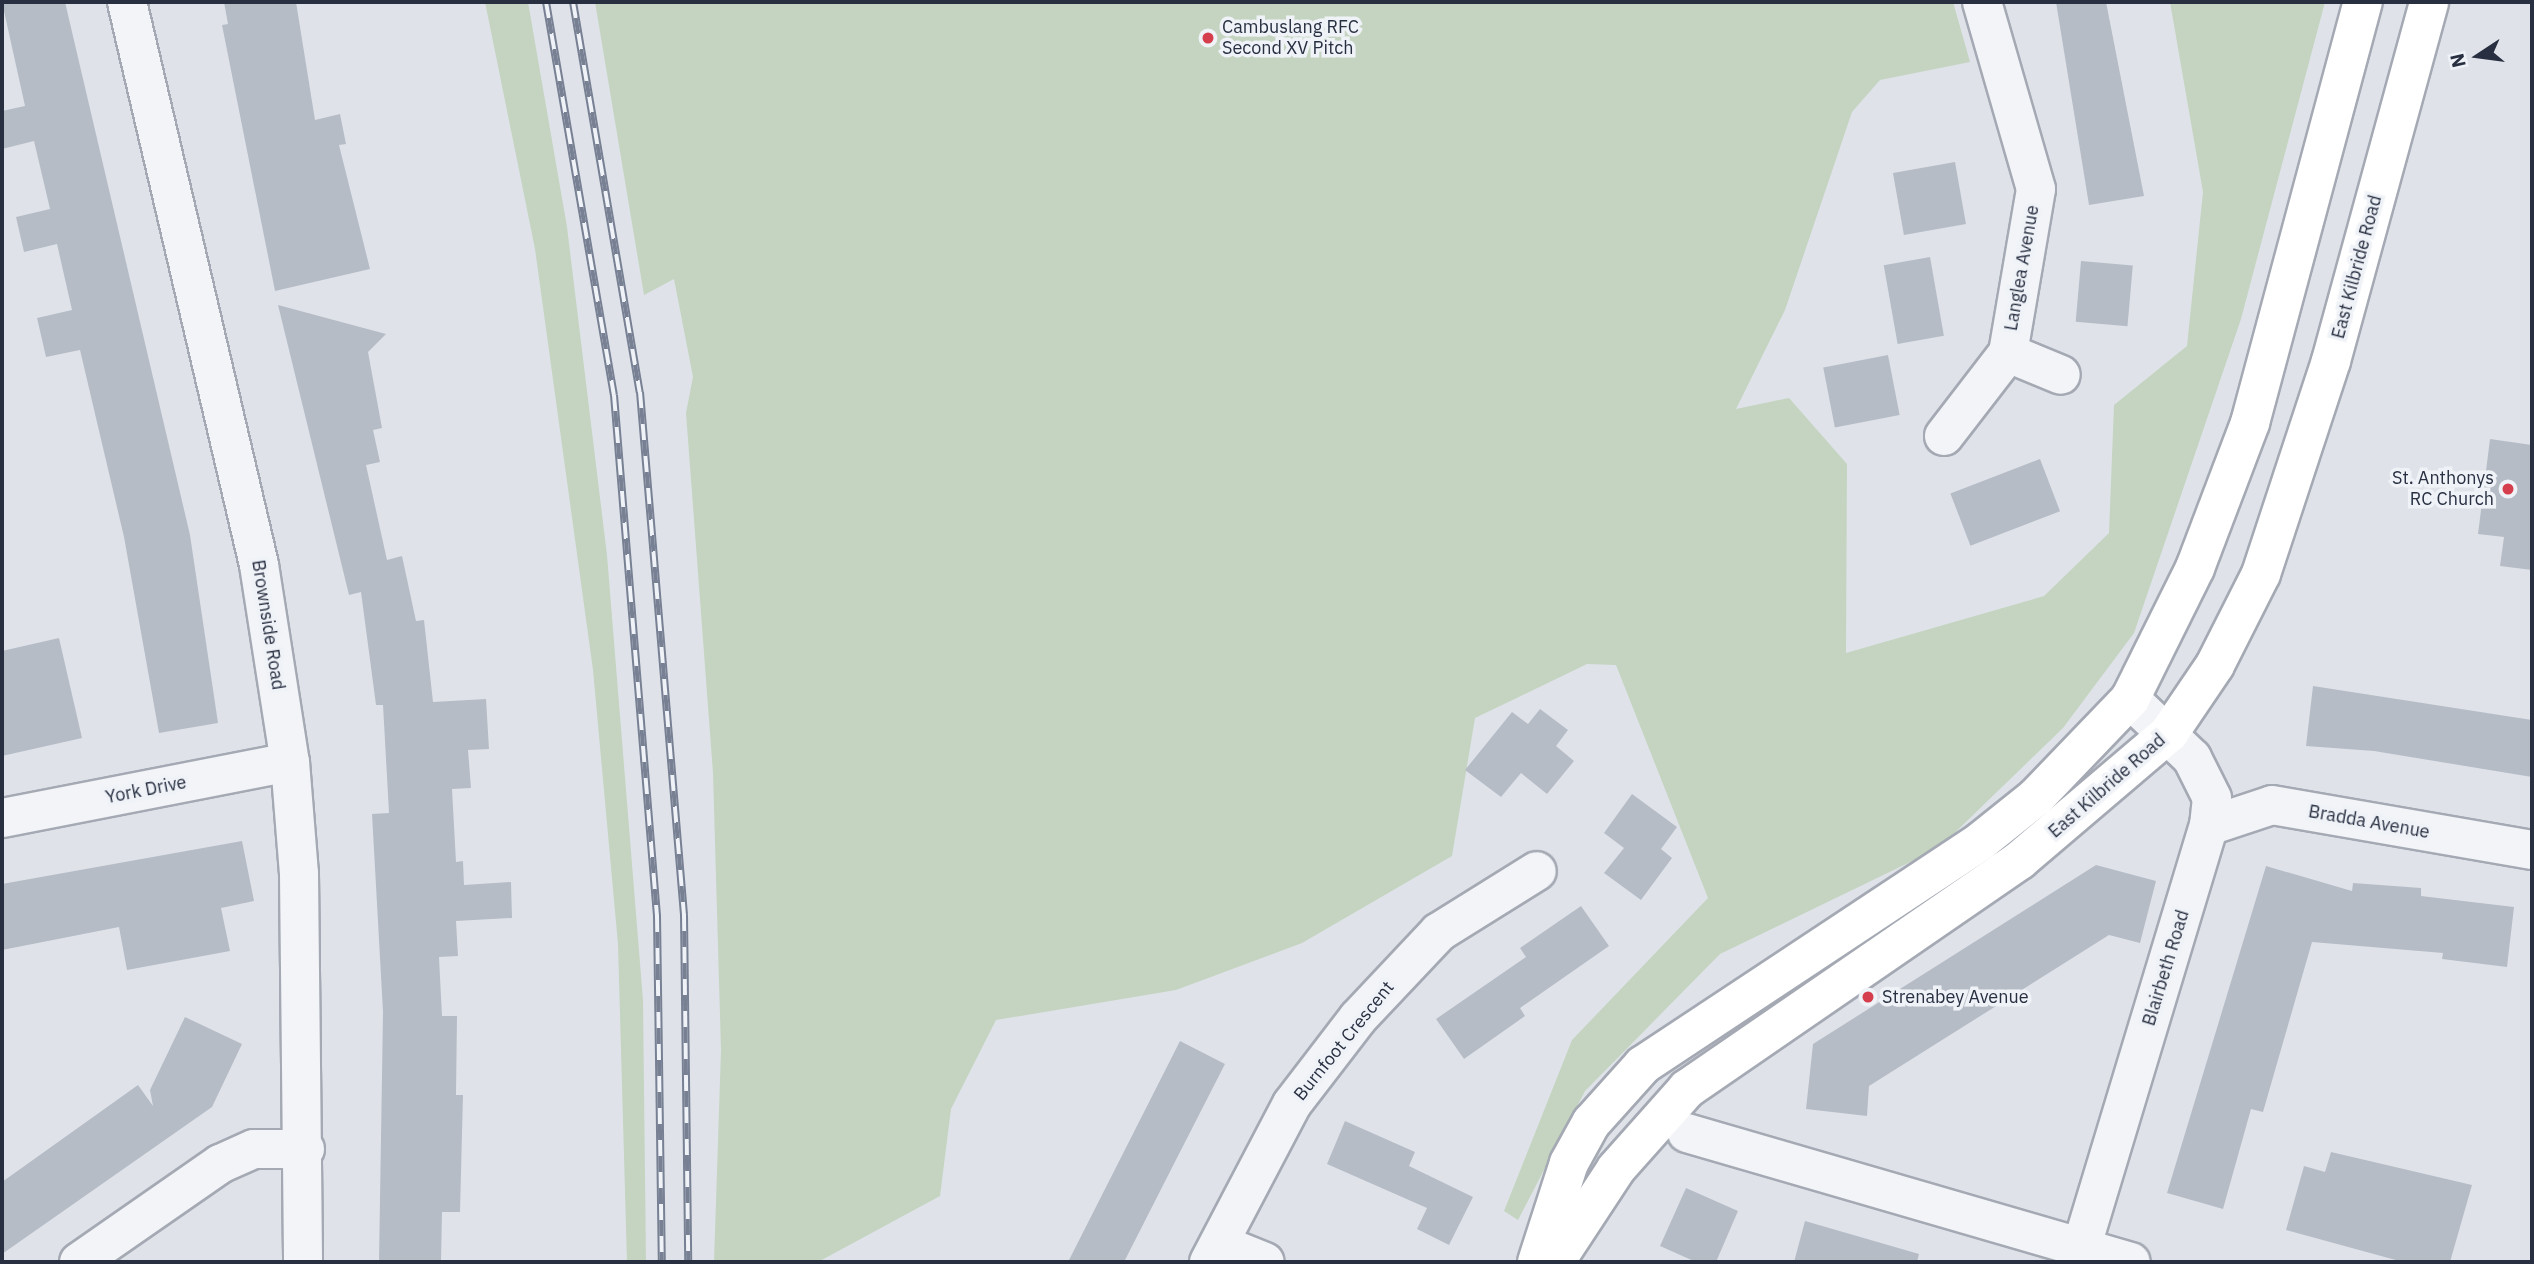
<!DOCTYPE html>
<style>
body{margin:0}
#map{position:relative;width:2534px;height:1264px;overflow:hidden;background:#dfe3e9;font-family:"IBM Plex Sans",sans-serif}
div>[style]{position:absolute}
.green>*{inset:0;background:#c4d4c0}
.building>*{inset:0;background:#b6bcc6;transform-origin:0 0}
.roads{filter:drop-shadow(2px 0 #a4a9b3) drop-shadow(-2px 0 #a4a9b3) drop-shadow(0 2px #a4a9b3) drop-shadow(0 -2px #a4a9b3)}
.minor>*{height:38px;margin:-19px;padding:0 19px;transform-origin:19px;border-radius:19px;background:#f2f4f7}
.major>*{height:38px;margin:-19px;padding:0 19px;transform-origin:19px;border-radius:19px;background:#fff}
.rail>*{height:8px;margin-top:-4px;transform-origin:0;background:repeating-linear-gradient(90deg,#eff2f7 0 16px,#788194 0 32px);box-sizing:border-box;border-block:2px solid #788194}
.dots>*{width:19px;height:19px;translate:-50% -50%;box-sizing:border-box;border:4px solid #eff2f7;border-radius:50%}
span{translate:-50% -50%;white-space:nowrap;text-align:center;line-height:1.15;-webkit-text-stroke:7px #eff2f7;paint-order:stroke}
.poi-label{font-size:18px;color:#272f41}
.left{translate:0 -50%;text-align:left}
.right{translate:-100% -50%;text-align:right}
.street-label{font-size:18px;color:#272f41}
.frame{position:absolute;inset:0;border:4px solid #272f41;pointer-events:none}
.north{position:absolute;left:2443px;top:21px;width:70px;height:70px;-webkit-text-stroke:5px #eff2f7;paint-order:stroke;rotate:257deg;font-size:19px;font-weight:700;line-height:28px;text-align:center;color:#272f41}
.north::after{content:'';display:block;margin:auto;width:24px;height:32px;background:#272f41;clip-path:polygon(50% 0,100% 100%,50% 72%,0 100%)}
</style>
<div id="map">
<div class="green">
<i style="clip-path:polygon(485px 2px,528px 2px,567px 227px,607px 555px,643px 1000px,646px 1262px,627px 1262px,618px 944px,593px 670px,535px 249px)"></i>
<i style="clip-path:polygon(595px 2px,1953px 2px,1970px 62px,1880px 80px,1852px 112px,1785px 310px,1736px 409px,1789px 398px,1847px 464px,1846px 653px,2044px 596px,2109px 533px,2114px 405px,2187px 346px,2203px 192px,2170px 2px,2325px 2px,2241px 319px,2134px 633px,2063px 728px,1939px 848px,1720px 954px,1585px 1091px,1518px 1220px,1504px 1211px,1572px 1040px,1708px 898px,1616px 665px,1587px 664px,1475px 718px,1452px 856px,1302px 943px,1176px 990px,996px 1020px,951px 1109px,940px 1196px,818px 1262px,714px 1262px,721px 1050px,713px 773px,686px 413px,693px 377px,674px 279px,644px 295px)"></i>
</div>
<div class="building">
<i style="clip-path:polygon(2px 2px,65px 2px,190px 535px,218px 723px,159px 733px,124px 537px,80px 350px,46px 357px,37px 318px,72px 310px,57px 244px,24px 252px,16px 217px,50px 209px,34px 141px,2px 149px,2px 111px,25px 106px)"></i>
<i style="clip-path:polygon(224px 2px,296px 2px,315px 120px,340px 114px,346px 144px,339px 145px,370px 269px,275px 291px,222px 25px,228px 24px)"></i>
<i style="clip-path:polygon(2056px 2px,2106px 2px,2144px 196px,2089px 205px)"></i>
<i style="left:1955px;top:162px;width:63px;height:63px;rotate:80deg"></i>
<i style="left:1930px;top:257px;width:80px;height:47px;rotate:80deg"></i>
<i style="left:2081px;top:261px;width:52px;height:61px;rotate:5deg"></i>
<i style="clip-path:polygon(278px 305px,386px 334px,368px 352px,382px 428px,373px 430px,380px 462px,366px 465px,387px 560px,402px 556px,416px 621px,424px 620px,433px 702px,486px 699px,489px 749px,468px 750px,471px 788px,452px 789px,456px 862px,463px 861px,464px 885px,511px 882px,512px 918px,456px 921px,458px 956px,439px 957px,442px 1016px,457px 1016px,456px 1095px,463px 1095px,460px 1212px,442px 1212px,441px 1262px,379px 1262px,383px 1012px,372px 814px,389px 813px,383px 705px,376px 705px,361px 592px,349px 595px)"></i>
<i style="left:1888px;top:355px;width:61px;height:66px;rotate:79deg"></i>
<i style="clip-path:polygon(2490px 439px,2532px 445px,2532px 570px,2500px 566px,2504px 537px,2478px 534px)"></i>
<i style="left:2040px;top:459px;width:56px;height:96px;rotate:69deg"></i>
<i style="clip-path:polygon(59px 638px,82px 738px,2px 756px,2px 651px)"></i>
<i style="clip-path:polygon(2313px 686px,2532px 720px,2532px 777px,2374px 751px,2306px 746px)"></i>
<i style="clip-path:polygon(1540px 709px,1568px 730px,1556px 746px,1574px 761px,1547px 794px,1521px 773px,1501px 797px,1465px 770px,1512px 712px,1528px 724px)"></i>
<i style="clip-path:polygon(1632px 794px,1677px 827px,1661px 849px,1672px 858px,1641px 900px,1604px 873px,1624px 848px,1604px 833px)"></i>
<i style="clip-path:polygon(242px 841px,254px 901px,221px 908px,230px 951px,127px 970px,119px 927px,2px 950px,2px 884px)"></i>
<i style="clip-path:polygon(2096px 865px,2156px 881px,2140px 943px,2109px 935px,1869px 1086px,1867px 1116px,1806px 1109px,1813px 1044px)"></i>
<i style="clip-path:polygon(2266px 866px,2352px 891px,2353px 883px,2421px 888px,2421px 896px,2514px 907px,2507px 967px,2442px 959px,2443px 953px,2312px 942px,2263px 1112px,2251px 1109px,2223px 1209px,2167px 1193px)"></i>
<i style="clip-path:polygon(1581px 906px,1609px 946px,1520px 1008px,1525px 1016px,1464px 1059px,1436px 1019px,1526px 957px,1520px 948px)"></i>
<i style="clip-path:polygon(185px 1017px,242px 1044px,212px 1107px,2px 1254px,2px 1182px,138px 1085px,153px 1106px,150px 1090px)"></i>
<i style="clip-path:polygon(1180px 1041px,1225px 1064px,1180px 1152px,1124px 1262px,1068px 1262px)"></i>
<i style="clip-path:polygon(1345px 1121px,1415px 1152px,1409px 1166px,1473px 1197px,1449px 1245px,1417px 1229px,1427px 1208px,1327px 1164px)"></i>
<i style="clip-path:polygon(2331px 1152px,2472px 1185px,2450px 1262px,2403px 1262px,2286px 1230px,2304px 1166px,2325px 1172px)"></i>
<i style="clip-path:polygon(1686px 1188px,1738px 1211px,1716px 1262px,1696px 1262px,1660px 1246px)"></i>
<i style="clip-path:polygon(1805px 1221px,1919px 1254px,1917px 1262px,1794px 1262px)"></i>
</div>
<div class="roads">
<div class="minor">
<i style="left:127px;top:2px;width:578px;rotate:76.8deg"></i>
<i style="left:259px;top:565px;width:199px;rotate:81.1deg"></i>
<i style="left:290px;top:762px;width:112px;rotate:85.4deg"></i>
<i style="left:299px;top:874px;width:388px;rotate:89.4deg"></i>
<i style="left:2008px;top:353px;width:57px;rotate:22.5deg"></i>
<i style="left:1944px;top:436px;width:105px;rotate:-52.4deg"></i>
<i style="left:2008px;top:353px;width:166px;rotate:-80.3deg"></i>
<i style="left:2036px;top:189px;width:195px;rotate:-106.1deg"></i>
<i style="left:2px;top:818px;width:293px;rotate:-11deg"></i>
<i style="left:2209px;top:826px;width:66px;rotate:-18.4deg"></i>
<i style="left:2272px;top:805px;width:264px;rotate:9.8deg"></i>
<i style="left:1687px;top:1133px;width:462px;rotate:16.2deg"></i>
<i style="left:1220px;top:1244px;width:48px;rotate:21.8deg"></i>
<i style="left:79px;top:1262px;width:172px;rotate:-34.8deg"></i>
<i style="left:220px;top:1164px;width:37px;rotate:-24deg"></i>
<i style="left:254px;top:1149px;width:51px"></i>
<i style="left:1209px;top:1262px;width:178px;rotate:-62.3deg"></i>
<i style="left:1292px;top:1104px;width:108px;rotate:-52.5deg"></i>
<i style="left:1358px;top:1018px;width:118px;rotate:-46.7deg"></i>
<i style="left:1439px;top:932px;width:115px;rotate:-31.9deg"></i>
<i style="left:2077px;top:1262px;width:456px;rotate:-73.2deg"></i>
<i style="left:2209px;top:826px;width:28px;rotate:-84deg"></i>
<i style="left:2212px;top:798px;width:45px;rotate:-116.6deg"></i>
<i style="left:2192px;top:758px;width:86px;rotate:-136.4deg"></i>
</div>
<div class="major">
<i style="left:1537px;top:1262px;width:104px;rotate:-72.1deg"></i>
<i style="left:1569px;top:1163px;width:46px;rotate:-61.2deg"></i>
<i style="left:1591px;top:1123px;width:78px;rotate:-48.1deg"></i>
<i style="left:1643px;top:1065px;width:405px;rotate:-33.5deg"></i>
<i style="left:1981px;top:841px;width:70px;rotate:-38.7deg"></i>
<i style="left:2036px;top:797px;width:136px;rotate:-46.2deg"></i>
<i style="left:2130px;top:699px;width:146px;rotate:-63.6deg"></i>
<i style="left:2195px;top:568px;width:155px;rotate:-69.2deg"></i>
<i style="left:2250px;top:423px;width:436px;rotate:-75deg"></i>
<i style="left:1555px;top:1262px;width:111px;rotate:-56.7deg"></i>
<i style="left:1616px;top:1169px;width:107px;rotate:-48.4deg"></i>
<i style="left:1687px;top:1089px;width:404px;rotate:-34.5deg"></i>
<i style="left:2020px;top:860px;width:196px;rotate:-40.4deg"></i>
<i style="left:2169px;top:733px;width:82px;rotate:-55.9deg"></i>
<i style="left:2215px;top:665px;width:102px;rotate:-63.2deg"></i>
<i style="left:2261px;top:574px;width:224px;rotate:-71.8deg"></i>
<i style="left:2331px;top:361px;width:372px;rotate:-74.7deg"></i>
</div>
</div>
<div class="rail">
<i style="left:546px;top:2px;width:399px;rotate:80.2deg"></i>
<i style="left:614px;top:395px;width:523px;rotate:85.28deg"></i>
<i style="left:657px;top:916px;width:346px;rotate:89.2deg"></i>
<i style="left:573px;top:2px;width:396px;rotate:80.3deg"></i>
<i style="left:640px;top:392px;width:525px;rotate:85.19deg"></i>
<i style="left:684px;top:915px;width:347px;rotate:89.3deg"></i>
</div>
<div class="dots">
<i style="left:1208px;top:38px;background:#d53e4d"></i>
<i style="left:2508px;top:489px;background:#d53e4d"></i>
<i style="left:1868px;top:997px;background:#d53e4d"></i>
</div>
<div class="poi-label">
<span class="left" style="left:1222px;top:38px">Cambuslang RFC<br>Second XV Pitch</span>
<span class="right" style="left:2494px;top:489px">St. Anthonys<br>RC Church</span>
<span class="left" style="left:1882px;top:997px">Strenabey Avenue</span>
</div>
<div class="street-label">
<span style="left:2357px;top:267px;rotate:-75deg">East Kilbride Road</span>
<span style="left:2022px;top:268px;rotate:-80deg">Langlea Avenue</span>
<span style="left:268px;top:625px;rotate:81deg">Brownside Road</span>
<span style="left:2107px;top:786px;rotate:-41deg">East Kilbride Road</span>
<span style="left:146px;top:790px;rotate:-11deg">York Drive</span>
<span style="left:2369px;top:822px;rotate:10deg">Bradda Avenue</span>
<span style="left:2166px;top:968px;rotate:-73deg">Blairbeth Road</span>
<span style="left:1344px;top:1041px;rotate:-51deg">Burnfoot Crescent</span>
</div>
<div class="frame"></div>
<div class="north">N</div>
</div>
